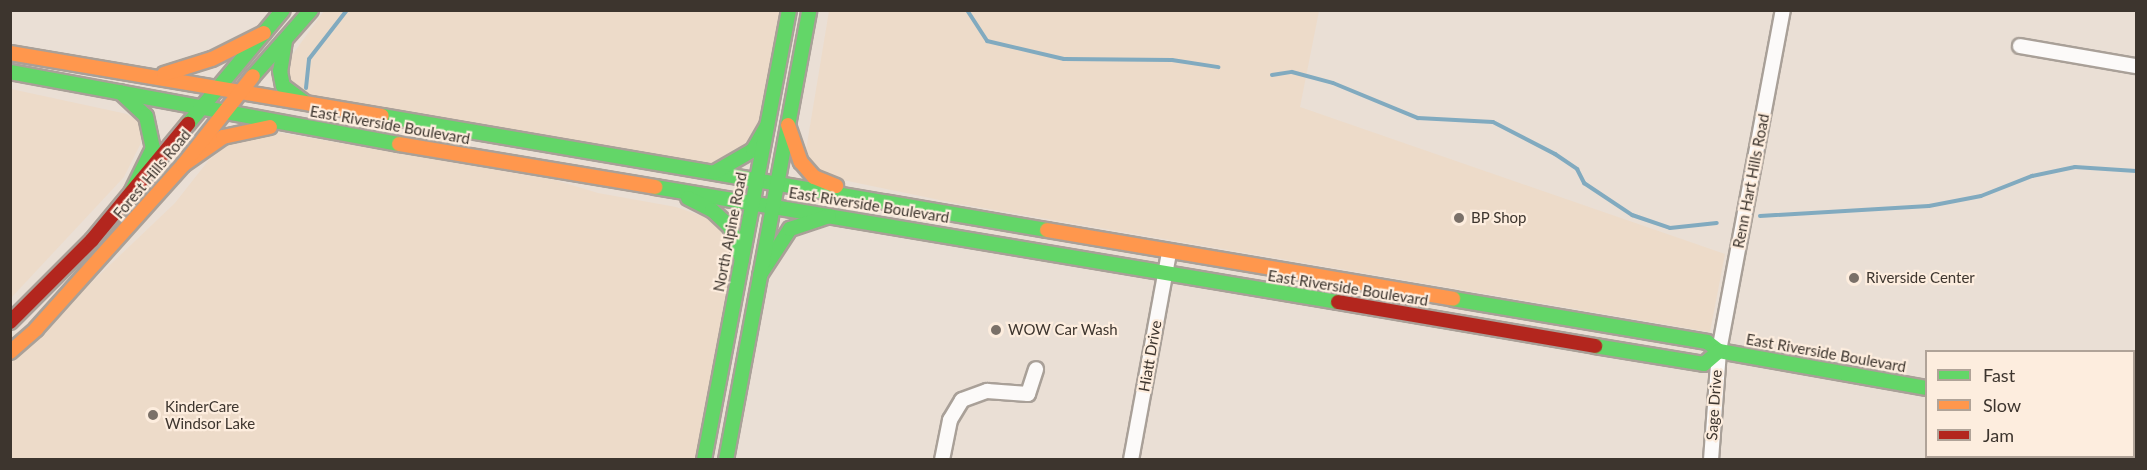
<!DOCTYPE html>
<style>
body{margin:0}
#map{position:relative;width:2147px;height:470px;overflow:hidden;background:#eadfd5;font-family:Lato,sans-serif}
div>[style]{position:absolute}
.built>*{inset:0;background:#eddbc9}
.stream>*{height:4px;margin:-2px;padding:0 2px;transform-origin:2px;border-radius:2px;background:#81aabf}
.roads{filter:drop-shadow(2px 0 #a9a098) drop-shadow(-2px 0 #a9a098) drop-shadow(0 2px #a9a098) drop-shadow(0 -2px #a9a098)}
.street>*{height:14px;margin:-7px;padding:0 7px;transform-origin:7px;border-radius:7px;background:#fcfaf9}
.fast>*{height:14px;margin:-7px;padding:0 7px;transform-origin:7px;border-radius:7px;background:#63d668}
.slow>*{height:14px;margin:-7px;padding:0 7px;transform-origin:7px;border-radius:7px;background:#ff974d}
.jam>*{height:14px;margin:-7px;padding:0 7px;transform-origin:7px;border-radius:7px;background:#b3261e}
.dots>*{width:16px;height:16px;translate:-50% -50%;box-sizing:border-box;border:3px solid #fdedde;border-radius:50%}
span{translate:-50% -50%;white-space:nowrap;text-align:center;line-height:1.15;-webkit-text-stroke:4.5px #fdedde;paint-order:stroke}
.street-label{font-size:15px;color:#3d352e}
.poi-label{font-size:15px;color:#3d352e}
.left{translate:0 -50%;text-align:left}
.frame{position:absolute;inset:0;border:12px solid #3d352e;pointer-events:none}
.legend{position:absolute;left:1925px;top:350px;width:210px;height:108px;box-sizing:border-box;background:#fdedde;border:2px solid #b0a398;margin:0;padding:8px 10px;list-style:none;font-size:18px;color:#3d352e}
.legend li{display:flex;align-items:center;gap:12px;height:30px}
.legend b{width:30px;border:2px solid #b0a398}
</style>
<div id="map">
<div class="built">
<i style="clip-path:polygon(324px 11px,781px 11px,759px 126px,747px 150px,714px 164px,301px 95px,289px 88px,287px 62px)"></i>
<i style="clip-path:polygon(829px 11px,1319px 11px,1300px 107px,1725px 254px,1710px 332px,959px 204px,838px 179px,815px 167px,806px 150px)"></i>
<i style="clip-path:polygon(11px 89px,127px 114px,141px 123px,141px 143px,124px 177px,11px 298px)"></i>
<i style="clip-path:polygon(276px 132px,555px 180px,598px 193px,676px 207px,714px 220px,729px 239px,733px 263px,697px 459px,11px 459px,10px 360px,175px 203px,208px 161px,225px 146px)"></i>
</div>
<div class="stream">
<i style="left:967px;top:10px;width:37px;rotate:57deg"></i>
<i style="left:987px;top:41px;width:79px;rotate:13.2deg"></i>
<i style="left:1064px;top:59px;width:108px;rotate:0.5deg"></i>
<i style="left:1172px;top:60px;width:47px;rotate:8.7deg"></i>
<i style="left:1272px;top:75px;width:20px;rotate:-9deg"></i>
<i style="left:1292px;top:72px;width:42px;rotate:15deg"></i>
<i style="left:1333px;top:83px;width:92px;rotate:22.4deg"></i>
<i style="left:1418px;top:118px;width:75px;rotate:3.1deg"></i>
<i style="left:1493px;top:122px;width:70px;rotate:27.3deg"></i>
<i style="left:1555px;top:154px;width:27px;rotate:34deg"></i>
<i style="left:1577px;top:169px;width:16px;rotate:63deg"></i>
<i style="left:1584px;top:183px;width:58px;rotate:33.7deg"></i>
<i style="left:1632px;top:215px;width:40px;rotate:18.9deg"></i>
<i style="left:1670px;top:228px;width:47px;rotate:-6.1deg"></i>
<i style="left:306px;top:88px;width:29px;rotate:-84deg"></i>
<i style="left:309px;top:59px;width:62px;rotate:-52.2deg"></i>
<i style="left:1760px;top:216px;width:169px;rotate:-3.4deg"></i>
<i style="left:1929px;top:206px;width:53px;rotate:-10.9deg"></i>
<i style="left:1981px;top:196px;width:55px;rotate:-21.4deg"></i>
<i style="left:2032px;top:176px;width:44px;rotate:-11.8deg"></i>
<i style="left:2075px;top:167px;width:61px;rotate:3.8deg"></i>
</div>
<div class="roads">
<div class="street">
<i style="left:2020px;top:46px;width:118px;rotate:9.8deg"></i>
<i style="left:942px;top:460px;width:41px;rotate:-78.7deg"></i>
<i style="left:950px;top:420px;width:23px;rotate:-59deg"></i>
<i style="left:962px;top:400px;width:27px;rotate:-20deg"></i>
<i style="left:987px;top:391px;width:41px;rotate:4.2deg"></i>
<i style="left:1028px;top:394px;width:26px;rotate:-72deg"></i>
<i style="left:1131px;top:460px;width:210px;rotate:-79.6deg"></i>
<i style="left:1711px;top:460px;width:109px;rotate:-85.8deg"></i>
<i style="left:1719px;top:351px;width:347px;rotate:-79.4deg"></i>
</div>
<div class="fast">
<i style="left:285px;top:41px;width:30px;rotate:99deg"></i>
<i style="left:280px;top:71px;width:15px;rotate:79deg"></i>
<i style="left:283px;top:86px;width:26px;rotate:37deg"></i>
<i style="left:10px;top:72px;width:396px;rotate:10.5deg"></i>
<i style="left:253px;top:76px;width:88px;rotate:-48.7deg"></i>
<i style="left:120px;top:92px;width:35px;rotate:43deg"></i>
<i style="left:146px;top:116px;width:33px;rotate:78deg"></i>
<i style="left:153px;top:148px;width:52px;rotate:116.1deg"></i>
<i style="left:382px;top:116px;width:675px;rotate:9.73deg"></i>
<i style="left:188px;top:124px;width:148px;rotate:-50.2deg"></i>
<i style="left:715px;top:172px;width:44px;rotate:-30.1deg"></i>
<i style="left:753px;top:150px;width:28px;rotate:-60deg"></i>
<i style="left:655px;top:187px;width:693px;rotate:9.56deg"></i>
<i style="left:688px;top:198px;width:27px;rotate:27deg"></i>
<i style="left:712px;top:210px;width:25px;rotate:43deg"></i>
<i style="left:730px;top:227px;width:35px;rotate:70deg"></i>
<i style="left:760px;top:275px;width:55px;rotate:-56.9deg"></i>
<i style="left:790px;top:229px;width:41px;rotate:-18.4deg"></i>
<i style="left:1453px;top:299px;width:258px;rotate:9.6deg"></i>
<i style="left:1707px;top:342px;width:15px;rotate:37deg"></i>
<i style="left:1719px;top:351px;width:210px;rotate:10.1deg"></i>
<i style="left:1595px;top:346px;width:110px;rotate:9.4deg"></i>
<i style="left:1704px;top:364px;width:20px;rotate:-41deg"></i>
<i style="left:2134px;top:424px;width:2px;rotate:27deg"></i>
<i style="left:704px;top:460px;width:458px;rotate:-79.3deg"></i>
<i style="left:726px;top:460px;width:458px;rotate:-79.5deg"></i>
</div>
<div class="slow">
<i style="left:10px;top:53px;width:377px;rotate:9.6deg"></i>
<i style="left:164px;top:74px;width:50px;rotate:-17.4deg"></i>
<i style="left:212px;top:59px;width:58px;rotate:-26.6deg"></i>
<i style="left:788px;top:125px;width:39px;rotate:71deg"></i>
<i style="left:801px;top:162px;width:20px;rotate:49deg"></i>
<i style="left:814px;top:177px;width:24px;rotate:22deg"></i>
<i style="left:399px;top:144px;width:260px;rotate:9.5deg"></i>
<i style="left:183px;top:165px;width:49px;rotate:-35deg"></i>
<i style="left:223px;top:137px;width:48px;rotate:-12deg"></i>
<i style="left:1047px;top:230px;width:412px;rotate:9.6deg"></i>
<i style="left:10px;top:352px;width:35px;rotate:-41deg"></i>
<i style="left:36px;top:329px;width:220px;rotate:-48.1deg"></i>
<i style="left:183px;top:165px;width:113px;rotate:-51.8deg"></i>
</div>
<div class="jam">
<i style="left:1338px;top:302px;width:261px;rotate:9.7deg"></i>
<i style="left:10px;top:322px;width:116px;rotate:-45deg"></i>
<i style="left:92px;top:240px;width:151px;rotate:-50.4deg"></i>
</div>
</div>
<div class="dots">
<i style="left:1459px;top:218px;background:#7a7068"></i>
<i style="left:1854px;top:278px;background:#7a7068"></i>
<i style="left:996px;top:330px;background:#7a7068"></i>
<i style="left:153px;top:415px;background:#7a7068"></i>
</div>
<div class="street-label">
<span style="left:390px;top:125px;rotate:10deg">East Riverside Boulevard</span>
<span style="left:152px;top:174px;rotate:-50deg">Forest Hills Road</span>
<span style="left:1751px;top:181px;rotate:-79deg">Renn Hart Hills Road</span>
<span style="left:869px;top:205px;rotate:9deg">East Riverside Boulevard</span>
<span style="left:730px;top:232px;rotate:-79deg">North Alpine Road</span>
<span style="left:1348px;top:288px;rotate:9deg">East Riverside Boulevard</span>
<span style="left:1826px;top:353px;rotate:10deg">East Riverside Boulevard</span>
<span style="left:1150px;top:356px;rotate:-80deg">Hiatt Drive</span>
<span style="left:1714px;top:405px;rotate:-86deg">Sage Drive</span>
</div>
<div class="poi-label">
<span class="left" style="left:1471px;top:218px">BP Shop</span>
<span class="left" style="left:1866px;top:278px">Riverside Center</span>
<span class="left" style="left:1008px;top:330px">WOW Car Wash</span>
<span class="left" style="left:165px;top:415px">KinderCare<br>Windsor Lake</span>
</div>
<div class="frame"></div>
<ul class="legend">
<li><b style="height:8px;background:#63d668"></b>Fast</li>
<li><b style="height:8px;background:#ff974d"></b>Slow</li>
<li><b style="height:8px;background:#b3261e"></b>Jam</li>
</ul>
</div>
